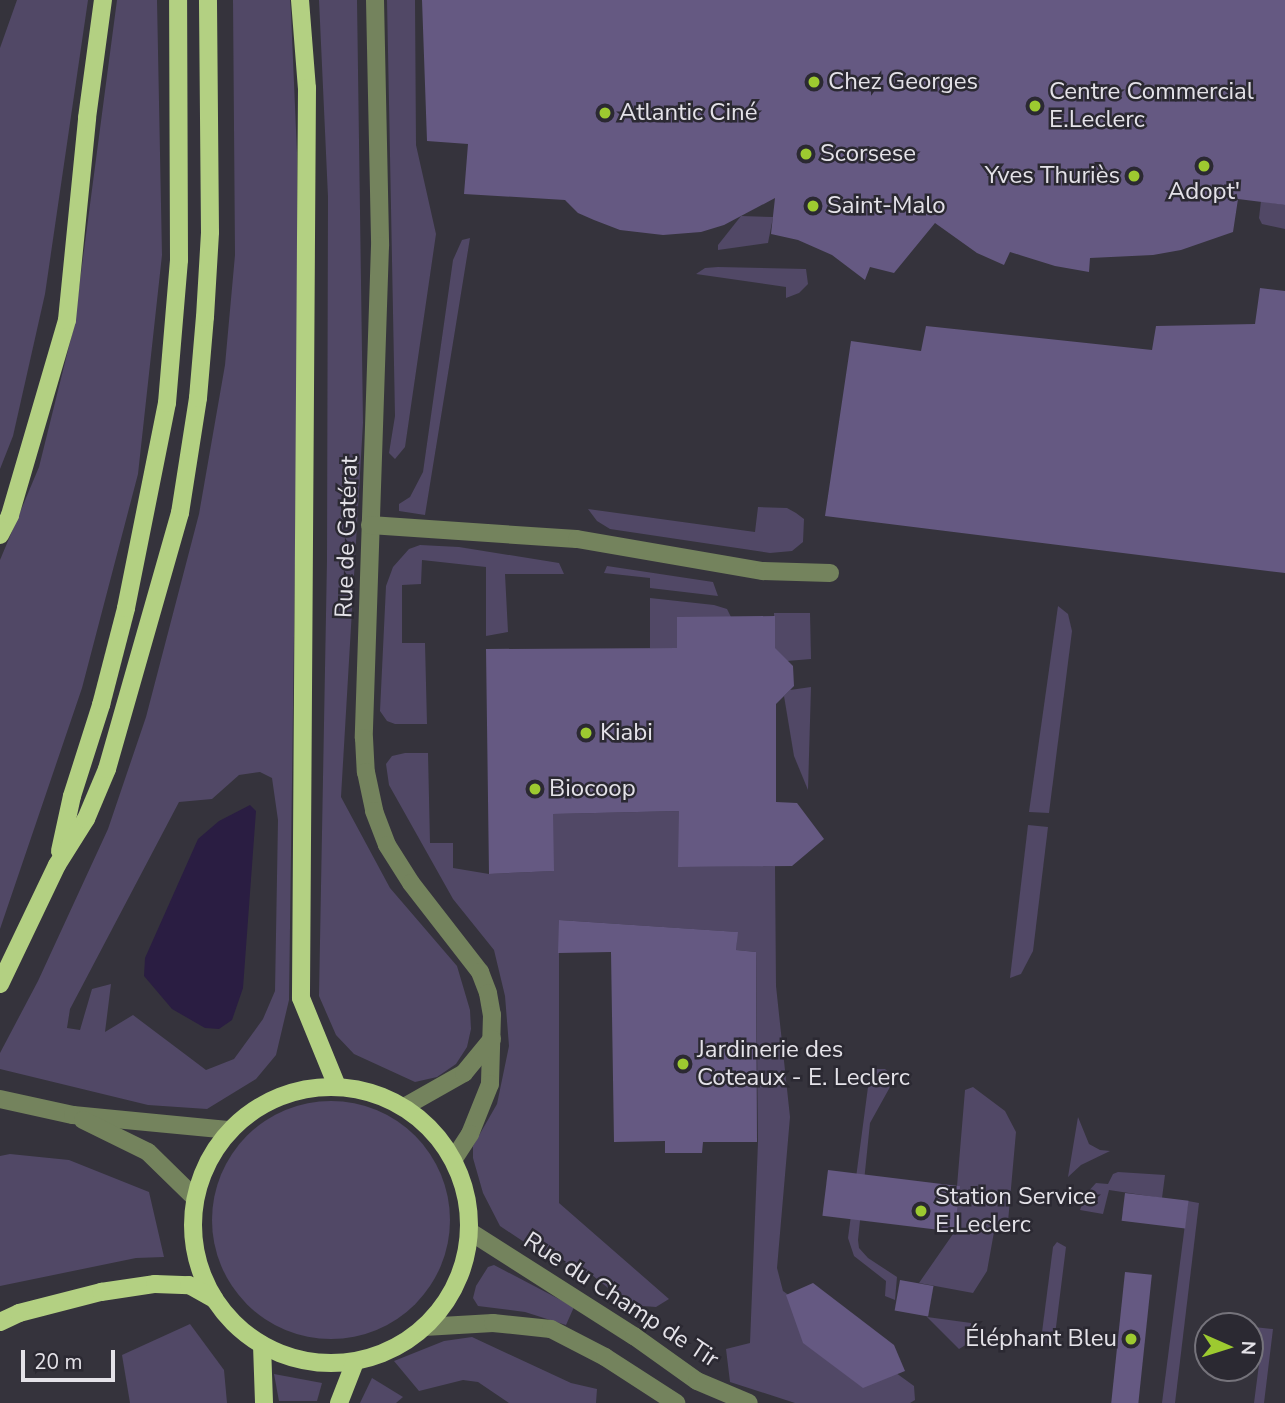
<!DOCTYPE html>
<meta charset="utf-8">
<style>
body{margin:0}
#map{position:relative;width:1285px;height:1403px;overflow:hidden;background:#35333c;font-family:"Nunito Sans",sans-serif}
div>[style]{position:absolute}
.green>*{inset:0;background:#514866}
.round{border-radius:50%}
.water>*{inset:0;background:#2a1d42}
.building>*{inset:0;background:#655982;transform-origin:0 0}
.minor>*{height:18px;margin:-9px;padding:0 9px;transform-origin:9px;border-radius:9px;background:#74835d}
.major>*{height:18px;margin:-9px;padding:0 9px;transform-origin:9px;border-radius:9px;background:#b3d082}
.major>.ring{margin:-9px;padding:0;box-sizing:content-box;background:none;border:18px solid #b3d082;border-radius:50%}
.dots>*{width:19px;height:19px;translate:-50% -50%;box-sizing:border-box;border:4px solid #2b2932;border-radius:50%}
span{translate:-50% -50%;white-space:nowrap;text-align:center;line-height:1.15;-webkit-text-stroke:5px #2b2932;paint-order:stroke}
.poi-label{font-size:24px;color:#e4e2e8}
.left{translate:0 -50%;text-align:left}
.right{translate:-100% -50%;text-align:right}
.street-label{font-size:24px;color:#e4e2e8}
.north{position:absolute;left:1194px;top:1312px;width:70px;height:70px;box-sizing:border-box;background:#2b2932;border:2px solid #75737b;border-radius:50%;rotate:93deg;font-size:19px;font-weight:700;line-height:28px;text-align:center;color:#e4e2e8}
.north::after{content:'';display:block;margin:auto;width:24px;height:32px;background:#9dca30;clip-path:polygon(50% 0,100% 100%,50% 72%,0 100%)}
.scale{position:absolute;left:21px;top:1350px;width:94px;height:32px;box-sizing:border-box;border:4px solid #e4e2e8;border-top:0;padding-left:9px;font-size:21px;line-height:24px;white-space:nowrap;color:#e4e2e8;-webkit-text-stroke:5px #2b2932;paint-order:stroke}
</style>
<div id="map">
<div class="green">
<i style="clip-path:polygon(17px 0,88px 0,45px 294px,13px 436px,0 469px,0 48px)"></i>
<i style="clip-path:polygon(117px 0,157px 0,162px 255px,138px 474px,82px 688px,0 929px,0 560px,39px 467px,74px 326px)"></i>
<i style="clip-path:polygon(evenodd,233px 0,290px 0,291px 13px,297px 153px,298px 343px,289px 1000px,276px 1055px,256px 1079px,207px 1109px,148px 1105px,0 1069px,0 1053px,38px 981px,108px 829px,146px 717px,199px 514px,225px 365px,235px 255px,233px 0,260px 772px,272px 778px,278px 820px,275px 991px,263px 1019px,234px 1059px,206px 1070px,133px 1015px,105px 1032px,111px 984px,92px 989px,80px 1030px,67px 1028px,70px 1009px,179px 802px,212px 799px,239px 775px,260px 772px)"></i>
<i style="clip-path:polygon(319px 0,357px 0,363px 423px,341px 797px,390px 888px,457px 966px,470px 1010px,471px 1029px,467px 1047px,456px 1064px,437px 1077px,415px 1082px,354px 1054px,336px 1035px,319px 996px,327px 560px,328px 197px)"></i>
<i style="clip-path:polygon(387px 0,415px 0,416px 145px,436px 234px,405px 447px,395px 459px,389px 453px,395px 416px)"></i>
<i style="clip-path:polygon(1261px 201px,1285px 205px,1285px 229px,1262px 224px,1259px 218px)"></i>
<i style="clip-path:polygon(741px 216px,773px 217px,768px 243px,718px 250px,718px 245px)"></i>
<i style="clip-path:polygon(470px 238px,425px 515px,399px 511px,399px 504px,410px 497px,423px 472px,453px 260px,462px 240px)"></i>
<i style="clip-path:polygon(718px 267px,806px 269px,808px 284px,799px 293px,786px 298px,786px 287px,696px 274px,705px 268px)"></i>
<i style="clip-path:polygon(758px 507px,787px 508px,796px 513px,804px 519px,803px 542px,792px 551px,770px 553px,610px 529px,597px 521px,588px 509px,755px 532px)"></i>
<i style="clip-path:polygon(420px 545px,459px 547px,559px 563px,564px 574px,505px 574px,508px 632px,486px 636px,486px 567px,422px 560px,421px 584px,402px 585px,402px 643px,425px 643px,427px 724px,395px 724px,387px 721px,380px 711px,386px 586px,393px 567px,409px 549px)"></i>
<i style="clip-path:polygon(607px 566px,713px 582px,718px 596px,650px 588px,650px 578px,604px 573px)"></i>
<i style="clip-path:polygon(650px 598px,714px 605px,727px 609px,731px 617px,678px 617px,677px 648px,650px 648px)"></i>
<i style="clip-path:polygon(1058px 606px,1068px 614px,1072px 631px,1049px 813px,1029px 812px)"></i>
<i style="clip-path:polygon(774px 613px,810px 613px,811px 659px,787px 661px,775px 654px)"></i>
<i style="clip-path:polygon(811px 687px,808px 790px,794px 756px,784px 696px,790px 690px)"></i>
<i style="clip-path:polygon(405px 753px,428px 753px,430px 843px,453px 843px,453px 868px,489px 874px,553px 871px,553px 814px,679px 811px,679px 867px,775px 866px,776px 986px,790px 1117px,777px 1268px,783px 1291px,914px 1386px,915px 1400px,910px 1403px,795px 1403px,730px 1382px,726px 1349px,750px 1343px,758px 1142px,756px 952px,736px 950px,737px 932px,559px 920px,559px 1203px,669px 1299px,656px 1307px,629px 1305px,592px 1275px,530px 1246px,500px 1226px,483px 1193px,473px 1158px,473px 1146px,497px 1104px,509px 1046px,505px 996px,494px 950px,453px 899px,389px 785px,386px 764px,392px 756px)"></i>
<i style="clip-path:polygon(1028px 825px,1048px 827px,1033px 951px,1021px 974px,1010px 978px)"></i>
<i style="clip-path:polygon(876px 1069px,885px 1069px,895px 1078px,870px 1123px,858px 1240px,859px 1248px,868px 1258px,897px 1277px,895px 1300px,885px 1296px,886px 1281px,854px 1256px,848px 1238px,870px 1072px)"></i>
<i style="clip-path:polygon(973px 1087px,1005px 1111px,1016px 1132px,1007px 1233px,994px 1232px,987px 1271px,973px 1293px,919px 1283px,953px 1234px,965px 1090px)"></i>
<i class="round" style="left:212px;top:1101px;width:238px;height:238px"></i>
<i style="clip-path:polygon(1078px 1117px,1089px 1144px,1100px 1150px,1110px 1151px,1081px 1165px,1068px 1177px)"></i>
<i style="clip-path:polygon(10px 1154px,69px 1160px,149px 1192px,164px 1257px,136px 1258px,0 1286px,0 1156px)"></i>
<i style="clip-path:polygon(1118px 1172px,1165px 1175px,1162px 1198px,1109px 1190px,1103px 1214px,1080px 1210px,1085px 1195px,1096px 1183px,1108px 1184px,1113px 1174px)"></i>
<i style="clip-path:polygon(1188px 1201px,1199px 1203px,1175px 1403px,1162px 1403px)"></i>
<i style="clip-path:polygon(1057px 1242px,1066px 1247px,1054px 1343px,1050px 1346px,1041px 1340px,1053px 1247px)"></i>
<i style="clip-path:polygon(494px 1265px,574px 1307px,566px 1325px,525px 1312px,478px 1306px,473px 1298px,476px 1286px,488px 1267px)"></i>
<i style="clip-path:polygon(927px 1317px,971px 1323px,972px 1341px,959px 1349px)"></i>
<i style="clip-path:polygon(190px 1324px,224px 1370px,227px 1403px,130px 1403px,122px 1355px)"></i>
<i style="clip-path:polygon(1254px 1327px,1273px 1329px,1264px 1403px,1254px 1403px,1262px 1341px,1250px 1339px,1250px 1328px)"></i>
<i style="clip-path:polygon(472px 1337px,571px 1383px,597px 1389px,596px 1403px,509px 1403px,478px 1382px,463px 1380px,419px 1391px,394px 1361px,444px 1341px)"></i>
<i style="clip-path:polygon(274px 1374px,322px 1383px,317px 1401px,279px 1401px)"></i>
<i style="clip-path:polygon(372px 1378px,403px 1397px,396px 1403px,360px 1403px)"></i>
</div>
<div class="water">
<i style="clip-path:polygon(250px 805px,256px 811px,243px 988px,232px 1020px,219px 1029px,205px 1028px,172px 1009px,144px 976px,145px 958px,198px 839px,219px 821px)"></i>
</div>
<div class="building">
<i style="clip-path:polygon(422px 0,1285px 0,1285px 205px,1238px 199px,1233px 232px,1181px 250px,1153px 255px,1090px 258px,1089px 272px,1055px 266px,1010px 252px,1004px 265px,977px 253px,935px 223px,894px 273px,870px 267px,865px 280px,832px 255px,798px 240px,771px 234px,775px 198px,724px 225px,701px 232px,663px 235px,620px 230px,594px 220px,578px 213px,565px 200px,464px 194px,468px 144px,427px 141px)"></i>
<i style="clip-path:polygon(1260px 288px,1285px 291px,1285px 573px,825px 516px,851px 341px,921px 351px,926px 326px,1152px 350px,1156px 326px,1255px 324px)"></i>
<i style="clip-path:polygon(775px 616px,775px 648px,793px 666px,794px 686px,776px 704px,776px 802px,797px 803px,824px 839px,792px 866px,678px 867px,679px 811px,553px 814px,554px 871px,489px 874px,486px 649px,677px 648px,677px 617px)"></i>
<i style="clip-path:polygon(559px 920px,738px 932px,736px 950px,756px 952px,757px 1142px,703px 1142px,702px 1153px,665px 1153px,665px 1141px,614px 1142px,611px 952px,558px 953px)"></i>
<i style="left:828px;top:1170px;width:133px;height:46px;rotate:7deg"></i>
<i style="left:1125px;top:1193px;width:64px;height:28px;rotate:7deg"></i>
<i style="left:1125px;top:1272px;width:27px;height:132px;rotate:6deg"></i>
<i style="left:900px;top:1280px;width:34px;height:31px;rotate:10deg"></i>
<i style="clip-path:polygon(813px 1283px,894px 1345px,905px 1371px,863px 1388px,803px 1343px,786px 1295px)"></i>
</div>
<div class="minor">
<i style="left:375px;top:0;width:246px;rotate:88.8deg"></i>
<i style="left:380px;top:246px;width:492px;rotate:91.9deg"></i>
<i style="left:364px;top:738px;width:34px;rotate:87deg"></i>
<i style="left:366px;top:772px;width:40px;rotate:78deg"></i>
<i style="left:374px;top:811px;width:36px;rotate:69deg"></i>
<i style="left:387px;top:845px;width:45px;rotate:57.7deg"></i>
<i style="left:411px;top:883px;width:113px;rotate:52.2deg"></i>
<i style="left:480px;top:972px;width:22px;rotate:69deg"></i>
<i style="left:488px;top:993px;width:22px;rotate:80deg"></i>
<i style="left:492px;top:1015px;width:69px;rotate:91.7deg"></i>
<i style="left:490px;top:1084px;width:54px;rotate:111.8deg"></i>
<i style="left:470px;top:1134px;width:31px;rotate:123deg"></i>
<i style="left:370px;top:525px;width:207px;rotate:3.9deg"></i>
<i style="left:577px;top:539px;width:189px;rotate:9.8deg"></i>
<i style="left:763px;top:571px;width:67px;rotate:1.7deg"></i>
<i style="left:0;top:1099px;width:75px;rotate:12.4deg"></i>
<i style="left:73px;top:1115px;width:158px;rotate:5.5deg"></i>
<i style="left:404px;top:1107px;width:69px;rotate:-29.5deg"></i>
<i style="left:464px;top:1073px;width:44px;rotate:-50.5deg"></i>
<i style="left:83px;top:1120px;width:72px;rotate:26.2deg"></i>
<i style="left:148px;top:1152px;width:66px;rotate:44.4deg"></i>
<i style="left:469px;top:1231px;width:196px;rotate:32.5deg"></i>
<i style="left:634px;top:1336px;width:77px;rotate:35.5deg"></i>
<i style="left:697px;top:1381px;width:56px;rotate:22.9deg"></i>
<i style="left:424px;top:1327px;width:69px;rotate:-3.3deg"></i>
<i style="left:493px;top:1323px;width:58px;rotate:5.9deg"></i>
<i style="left:551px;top:1329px;width:61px;rotate:27.4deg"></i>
<i style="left:605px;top:1357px;width:85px;rotate:32.9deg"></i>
</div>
<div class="major">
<i style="left:300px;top:0;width:88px;rotate:85.5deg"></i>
<i style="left:307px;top:88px;width:910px;rotate:90.38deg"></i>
<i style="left:301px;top:998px;width:95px;rotate:67.8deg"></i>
<i style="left:0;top:535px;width:22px;rotate:-63deg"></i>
<i style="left:10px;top:515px;width:203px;rotate:-73.7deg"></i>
<i style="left:67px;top:320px;width:203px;rotate:-84.3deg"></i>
<i style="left:87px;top:118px;width:119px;rotate:-82.3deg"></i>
<i style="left:60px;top:851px;width:56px;rotate:-77.7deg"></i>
<i style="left:72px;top:796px;width:96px;rotate:-72.3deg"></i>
<i style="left:101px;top:705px;width:100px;rotate:-75.5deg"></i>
<i style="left:126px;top:608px;width:209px;rotate:-78.7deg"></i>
<i style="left:167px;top:403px;width:144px;rotate:-85.2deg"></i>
<i style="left:179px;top:260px;width:260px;rotate:-90.2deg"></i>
<i style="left:0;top:984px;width:132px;rotate:-64.4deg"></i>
<i style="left:57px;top:865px;width:54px;rotate:-57.8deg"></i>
<i style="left:86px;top:819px;width:54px;rotate:-67.2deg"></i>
<i style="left:107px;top:769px;width:266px;rotate:-74.1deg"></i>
<i style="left:180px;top:513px;width:116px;rotate:-81.1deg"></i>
<i style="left:198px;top:398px;width:81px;rotate:-85.1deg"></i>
<i style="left:205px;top:317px;width:85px;rotate:-86.6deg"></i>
<i style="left:210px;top:232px;width:232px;rotate:-90.5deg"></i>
<i class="ring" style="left:193px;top:1087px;width:258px;height:258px"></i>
<i style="left:0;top:1322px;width:21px;rotate:-25deg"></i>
<i style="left:19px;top:1313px;width:85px;rotate:-14.4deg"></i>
<i style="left:101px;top:1292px;width:55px;rotate:-8.4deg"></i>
<i style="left:155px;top:1284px;width:34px;rotate:2deg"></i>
<i style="left:189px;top:1285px;width:29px;rotate:29deg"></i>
<i style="left:262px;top:1345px;width:58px;rotate:88deg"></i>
<i style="left:339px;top:1403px;width:44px;rotate:-68.7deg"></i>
</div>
<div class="dots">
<i style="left:814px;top:82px;background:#9dca30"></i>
<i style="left:1035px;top:106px;background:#9dca30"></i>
<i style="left:605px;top:113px;background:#9dca30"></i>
<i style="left:806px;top:154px;background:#9dca30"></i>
<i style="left:1204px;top:166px;background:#9dca30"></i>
<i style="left:1134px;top:176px;background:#9dca30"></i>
<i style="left:813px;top:206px;background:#9dca30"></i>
<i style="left:586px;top:733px;background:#9dca30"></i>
<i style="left:535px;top:789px;background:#9dca30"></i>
<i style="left:683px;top:1064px;background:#9dca30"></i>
<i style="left:921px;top:1211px;background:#9dca30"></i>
<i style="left:1131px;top:1339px;background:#9dca30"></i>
</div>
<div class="poi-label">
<span class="left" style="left:828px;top:82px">Chez Georges</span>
<span class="left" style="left:1049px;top:106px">Centre Commercial<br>E.Leclerc</span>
<span class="left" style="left:619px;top:113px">Atlantic Ciné</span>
<span class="left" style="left:820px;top:154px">Scorsese</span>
<span class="right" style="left:1120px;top:176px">Yves Thuriès</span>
<span style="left:1204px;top:192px">Adopt'</span>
<span class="left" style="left:827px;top:206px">Saint-Malo</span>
<span class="left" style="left:600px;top:733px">Kiabi</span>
<span class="left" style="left:549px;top:789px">Biocoop</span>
<span class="left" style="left:697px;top:1064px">Jardinerie des<br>Coteaux - E. Leclerc</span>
<span class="left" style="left:935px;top:1211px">Station Service<br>E.Leclerc</span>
<span class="right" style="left:1117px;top:1339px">Éléphant Bleu</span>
</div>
<div class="street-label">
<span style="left:347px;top:537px;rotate:-88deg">Rue de Gatérat</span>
<span style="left:621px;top:1300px;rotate:33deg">Rue du Champ de Tir</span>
</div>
<div class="north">N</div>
<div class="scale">20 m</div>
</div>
